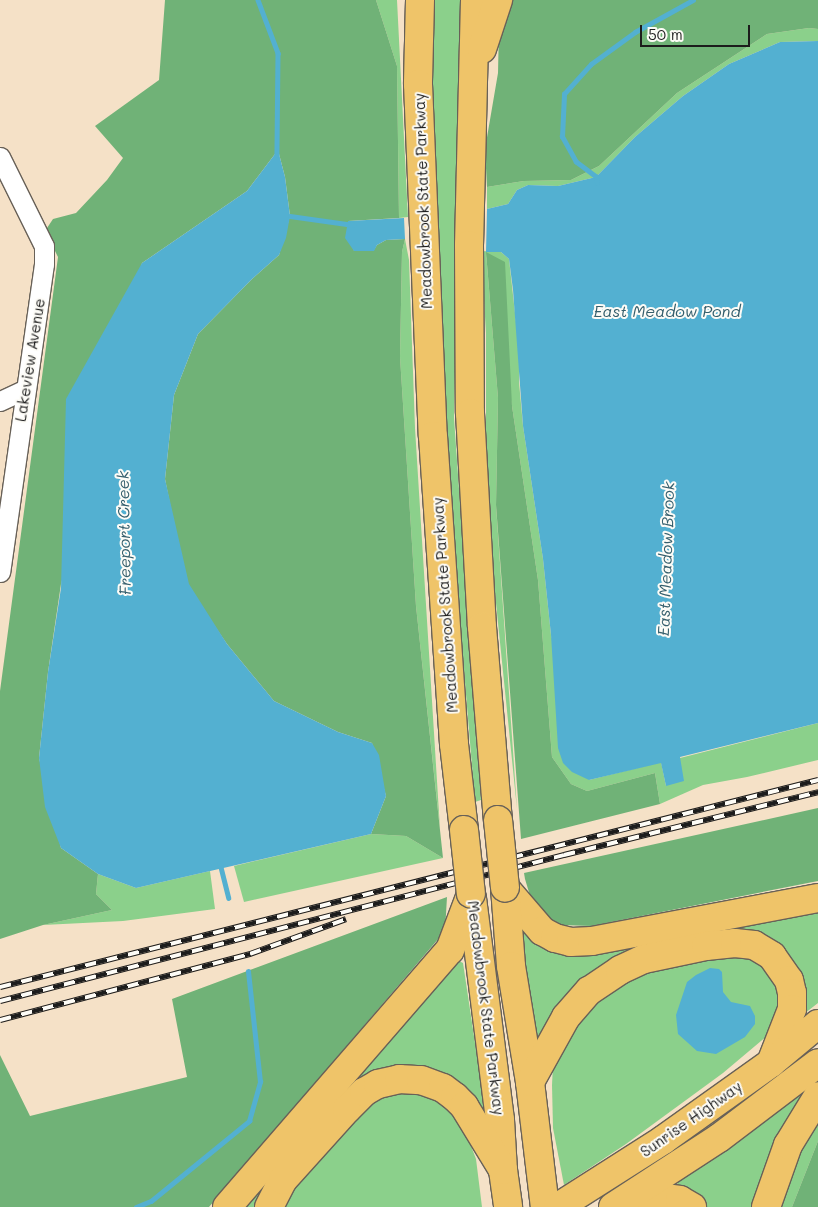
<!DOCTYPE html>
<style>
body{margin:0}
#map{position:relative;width:818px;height:1207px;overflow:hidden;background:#f5e1c7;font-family:Mali,sans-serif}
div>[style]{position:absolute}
.green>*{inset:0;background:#8bd08b}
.forest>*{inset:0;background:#70b277}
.water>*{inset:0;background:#53b0d1}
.stream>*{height:4.5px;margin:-2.25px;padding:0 2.25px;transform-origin:2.25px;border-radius:2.25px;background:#53b0d1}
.roads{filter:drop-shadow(1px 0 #686158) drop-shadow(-1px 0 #686158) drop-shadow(0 1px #686158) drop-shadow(0 -1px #686158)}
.minor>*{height:19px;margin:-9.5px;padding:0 9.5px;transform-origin:9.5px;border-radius:9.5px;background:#fff}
.highway>*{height:28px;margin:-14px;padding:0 14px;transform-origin:14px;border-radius:14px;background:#efc469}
.rail>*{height:5.5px;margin-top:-2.75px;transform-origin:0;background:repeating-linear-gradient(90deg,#fdfcf7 0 11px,#1c1c1c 0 22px);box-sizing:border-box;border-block:1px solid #1c1c1c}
.bridges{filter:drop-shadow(1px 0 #686158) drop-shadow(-1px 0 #686158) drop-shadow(0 1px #686158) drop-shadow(0 -1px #686158)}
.highway-bridge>*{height:28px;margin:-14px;padding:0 14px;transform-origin:14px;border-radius:14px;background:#efc469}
span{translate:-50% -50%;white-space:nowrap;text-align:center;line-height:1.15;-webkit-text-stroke:4px #fdfcf7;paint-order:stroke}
.street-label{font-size:15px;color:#1c1c1c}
.water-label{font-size:16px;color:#355f6d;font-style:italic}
.scale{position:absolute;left:640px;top:25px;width:110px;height:22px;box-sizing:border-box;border:2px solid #1c1c1c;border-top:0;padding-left:6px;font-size:15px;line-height:18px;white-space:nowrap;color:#1c1c1c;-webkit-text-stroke:4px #fdfcf7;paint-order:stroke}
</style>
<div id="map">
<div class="green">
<i style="clip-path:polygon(376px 0,397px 0,408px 217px,399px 218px,397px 66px)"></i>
<i style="clip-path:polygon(432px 0,463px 0,454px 418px,481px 800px,475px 802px,444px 431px,434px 201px)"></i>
<i style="clip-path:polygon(809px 28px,818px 29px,818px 41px,780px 42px,729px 64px,683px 96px,635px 137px,596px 177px,558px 186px,528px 185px,517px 190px,508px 204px,487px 209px,487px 187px,524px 181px,571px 180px,599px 166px,677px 93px,767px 34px)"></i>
<i style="clip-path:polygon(405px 239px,409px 260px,415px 428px,440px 829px,416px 606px,400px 357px,402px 252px)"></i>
<i style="clip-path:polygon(481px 251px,501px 252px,509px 259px,519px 349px,519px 382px,523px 426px,543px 559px,551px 635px,589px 780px,661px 762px,666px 786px,680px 758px,818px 723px,818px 760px,747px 777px,703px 785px,660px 804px,655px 773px,587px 791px,571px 784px,552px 757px,538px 580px,512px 406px,486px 252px,498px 398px,496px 505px,517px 809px,491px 554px,486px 448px,486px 333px)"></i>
<i style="clip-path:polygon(371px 834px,406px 836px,443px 858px,244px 902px,234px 866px)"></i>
<i style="clip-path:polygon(210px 871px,215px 909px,123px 921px,43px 925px,112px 910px,96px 894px,98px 874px,136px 888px)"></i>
<i style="clip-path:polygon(818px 904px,818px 1003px,800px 1017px,782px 951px,652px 949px,539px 1043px,530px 1002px,518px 912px,548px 941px)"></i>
<i style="clip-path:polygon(751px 950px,785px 985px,773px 1031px,723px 1073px,626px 1144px,564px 1185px,553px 1128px,552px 1085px,553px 1065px,567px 1029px,608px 983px,648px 964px)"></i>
<i style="clip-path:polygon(455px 959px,463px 963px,489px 1136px,479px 1117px,391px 1070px,263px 1207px,236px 1207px)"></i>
<i style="clip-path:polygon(397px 1085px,437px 1092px,460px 1111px,466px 1133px,476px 1159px,482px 1207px,277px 1207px,341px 1124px)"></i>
<i style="clip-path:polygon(802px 1088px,804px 1091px,757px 1207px,705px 1207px,677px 1188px,678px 1180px)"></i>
<i style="clip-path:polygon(818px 1115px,818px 1141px,792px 1207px,775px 1207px,797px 1144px)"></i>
</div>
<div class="forest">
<i style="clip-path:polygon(165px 0,376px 0,397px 66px,399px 218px,348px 221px,354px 251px,373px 251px,377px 245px,386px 240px,405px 239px,402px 252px,400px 357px,416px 606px,443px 858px,406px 836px,371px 834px,386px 796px,372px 743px,338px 732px,274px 701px,227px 644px,186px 584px,165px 479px,174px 395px,198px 334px,251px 280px,279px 255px,290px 216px,285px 177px,278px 150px,247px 191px,142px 263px,61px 584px,48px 672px,39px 758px,61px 848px,98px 874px,96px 894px,112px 910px,43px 925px,0 939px,0 691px,58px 257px,45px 231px,53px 219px,76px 213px,107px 180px,123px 158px,95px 126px,159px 80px)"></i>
<i style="clip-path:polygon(509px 0,818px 0,818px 29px,809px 28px,767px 34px,677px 93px,599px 166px,571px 180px,524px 181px,487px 187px,485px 149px,498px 73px,499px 26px)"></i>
<i style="clip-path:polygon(486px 252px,505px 262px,512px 406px,538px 580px,552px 757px,571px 784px,587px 791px,655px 773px,660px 804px,521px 839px,496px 505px,498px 398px)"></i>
<i style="clip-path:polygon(818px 808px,818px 881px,591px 926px,560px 925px,534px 909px,525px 879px,524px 873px)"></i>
<i style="clip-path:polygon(447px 897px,445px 931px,209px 1207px,0 1207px,0 1055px,30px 1116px,187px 1077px,172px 999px)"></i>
<i style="clip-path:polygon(818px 1141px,818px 1207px,792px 1207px)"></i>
</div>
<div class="water">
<i style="clip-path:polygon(818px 41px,818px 723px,680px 757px,684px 781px,666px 786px,661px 763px,589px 780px,572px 772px,563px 763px,558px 748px,551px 635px,543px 559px,523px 426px,513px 290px,509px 259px,501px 252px,486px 252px,487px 209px,508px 204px,517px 190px,528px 185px,558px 186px,596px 177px,635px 137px,683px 96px,729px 64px,780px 42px)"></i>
<i style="clip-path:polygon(278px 150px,285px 177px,290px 216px,286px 238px,279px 255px,251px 280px,198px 334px,174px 395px,165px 479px,189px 584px,227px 644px,274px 701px,338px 732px,372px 743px,379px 755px,386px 796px,371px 834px,136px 888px,98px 874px,61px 848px,45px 807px,39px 758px,48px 672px,61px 588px,66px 399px,142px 263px,247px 191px)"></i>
<i style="clip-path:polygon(404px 218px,405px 239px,386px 240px,377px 245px,374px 251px,354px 251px,345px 238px,348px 221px)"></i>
<i style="clip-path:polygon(710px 968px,719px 969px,722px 972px,723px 992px,731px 1002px,750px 1006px,755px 1016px,755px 1024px,745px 1037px,716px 1054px,697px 1051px,678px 1034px,676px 1015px,687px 982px,696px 975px)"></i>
</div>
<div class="stream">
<i style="left:258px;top:0;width:57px;rotate:69.3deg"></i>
<i style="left:278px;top:53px;width:102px;rotate:90.6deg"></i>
<i style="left:597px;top:183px;width:6px;rotate:-99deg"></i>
<i style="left:596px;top:177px;width:25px;rotate:-143deg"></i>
<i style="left:576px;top:162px;width:29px;rotate:-119deg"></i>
<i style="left:562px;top:137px;width:43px;rotate:-87.3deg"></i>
<i style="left:564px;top:94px;width:40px;rotate:-48deg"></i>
<i style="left:591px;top:64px;width:54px;rotate:-36deg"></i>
<i style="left:635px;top:32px;width:66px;rotate:-28.9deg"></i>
<i style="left:290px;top:216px;width:64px;rotate:8.1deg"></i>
<i style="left:220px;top:863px;width:36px;rotate:76deg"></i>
<i style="left:136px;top:1207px;width:16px;rotate:-22deg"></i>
<i style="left:151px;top:1201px;width:127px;rotate:-39.2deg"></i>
<i style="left:249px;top:1121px;width:41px;rotate:-74.2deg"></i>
<i style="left:260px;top:1082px;width:111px;rotate:-96.2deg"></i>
</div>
<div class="roads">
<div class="minor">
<i style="left:0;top:157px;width:99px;rotate:63.7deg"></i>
<i style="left:44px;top:246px;width:18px;rotate:90deg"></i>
<i style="left:44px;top:264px;width:311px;rotate:98.1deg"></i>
<i style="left:0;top:401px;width:26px;rotate:-25deg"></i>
</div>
<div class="highway">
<i style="left:420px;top:0;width:84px;rotate:91.4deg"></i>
<i style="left:418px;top:84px;width:352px;rotate:87.6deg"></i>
<i style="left:433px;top:436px;width:309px;rotate:86.1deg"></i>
<i style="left:454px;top:744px;width:87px;rotate:83.4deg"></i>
<i style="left:475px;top:0;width:245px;rotate:91.4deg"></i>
<i style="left:469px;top:245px;width:168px;rotate:89.7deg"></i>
<i style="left:470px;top:413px;width:214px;rotate:86.8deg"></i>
<i style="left:482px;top:627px;width:194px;rotate:85.3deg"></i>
<i style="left:482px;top:49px;width:52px;rotate:-71.9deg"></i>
<i style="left:505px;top:888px;width:57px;rotate:49.3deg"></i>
<i style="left:542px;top:931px;width:15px;rotate:28deg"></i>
<i style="left:555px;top:938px;width:16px;rotate:14deg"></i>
<i style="left:571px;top:942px;width:21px;rotate:-3deg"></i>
<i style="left:592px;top:941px;width:230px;rotate:-10.8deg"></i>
<i style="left:505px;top:888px;width:78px;rotate:85.6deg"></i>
<i style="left:511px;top:966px;width:118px;rotate:80.7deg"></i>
<i style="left:530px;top:1082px;width:126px;rotate:83.2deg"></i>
<i style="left:472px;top:898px;width:224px;rotate:82.8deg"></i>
<i style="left:500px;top:1120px;width:50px;rotate:86.6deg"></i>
<i style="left:503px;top:1170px;width:37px;rotate:82deg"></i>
<i style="left:530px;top:1082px;width:74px;rotate:-61deg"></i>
<i style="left:566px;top:1017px;width:35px;rotate:-49deg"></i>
<i style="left:589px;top:991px;width:37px;rotate:-34deg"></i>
<i style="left:620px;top:970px;width:26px;rotate:-25deg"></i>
<i style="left:644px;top:959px;width:63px;rotate:-11.8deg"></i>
<i style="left:706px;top:946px;width:29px;rotate:-6deg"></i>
<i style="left:735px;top:943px;width:19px;rotate:6deg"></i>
<i style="left:754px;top:945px;width:21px;rotate:31deg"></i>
<i style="left:772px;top:956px;width:29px;rotate:55deg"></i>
<i style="left:789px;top:980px;width:13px;rotate:77deg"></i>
<i style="left:792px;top:993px;width:16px;rotate:90deg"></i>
<i style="left:792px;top:1009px;width:58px;rotate:111.3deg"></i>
<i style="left:627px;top:1199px;width:32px;rotate:-4deg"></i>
<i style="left:659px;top:1197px;width:21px;rotate:8deg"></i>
<i style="left:680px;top:1200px;width:14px;rotate:30deg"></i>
<i style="left:227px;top:1207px;width:340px;rotate:-49.1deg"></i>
<i style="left:450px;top:950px;width:60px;rotate:-69.4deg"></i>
<i style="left:269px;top:1207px;width:30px;rotate:-63deg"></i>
<i style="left:283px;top:1180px;width:96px;rotate:-48deg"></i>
<i style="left:347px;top:1109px;width:24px;rotate:-45deg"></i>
<i style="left:364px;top:1092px;width:16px;rotate:-30deg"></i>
<i style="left:378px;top:1084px;width:22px;rotate:-13deg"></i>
<i style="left:399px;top:1079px;width:22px;rotate:3deg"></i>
<i style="left:421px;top:1080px;width:23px;rotate:20deg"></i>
<i style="left:443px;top:1088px;width:15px;rotate:37deg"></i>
<i style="left:455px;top:1097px;width:13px;rotate:45deg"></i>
<i style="left:464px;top:1106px;width:75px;rotate:58.6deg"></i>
<i style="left:558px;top:1207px;width:125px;rotate:-32.5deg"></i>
<i style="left:663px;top:1140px;width:133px;rotate:-35.5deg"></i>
<i style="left:771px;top:1063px;width:61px;rotate:-39.7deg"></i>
<i style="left:613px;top:1207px;width:126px;rotate:-33.1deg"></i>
<i style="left:719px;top:1138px;width:124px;rotate:-37.1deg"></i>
<i style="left:766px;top:1207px;width:66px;rotate:-70.5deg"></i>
<i style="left:788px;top:1145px;width:57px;rotate:-58.5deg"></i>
</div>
</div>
<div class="rail">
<i style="left:0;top:987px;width:844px;rotate:-14.2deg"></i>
<i style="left:0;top:1001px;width:583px;rotate:-14.51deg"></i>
<i style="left:564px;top:855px;width:262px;rotate:-13.9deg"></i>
<i style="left:0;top:1020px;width:259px;rotate:-14.8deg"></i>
<i style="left:250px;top:954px;width:102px;rotate:-20deg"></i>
</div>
<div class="bridges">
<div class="highway-bridge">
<i style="left:498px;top:820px;width:68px;rotate:84.1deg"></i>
<i style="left:464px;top:830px;width:64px;rotate:83.8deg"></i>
</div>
</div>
<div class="street-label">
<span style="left:423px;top:201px;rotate:-92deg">Meadowbrook State Parkway</span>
<span style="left:30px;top:360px;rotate:-81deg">Lakeview Avenue</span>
<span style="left:445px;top:605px;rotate:-94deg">Meadowbrook State Parkway</span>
<span style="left:486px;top:1008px;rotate:83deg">Meadowbrook State Parkway</span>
<span style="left:691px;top:1119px;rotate:-35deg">Sunrise Highway</span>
</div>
<div class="water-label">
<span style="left:667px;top:311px">East Meadow Pond</span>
<span style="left:124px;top:533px;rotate:-91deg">Freeport Creek</span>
<span style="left:666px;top:559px;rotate:-88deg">East Meadow Brook</span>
</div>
<div class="scale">50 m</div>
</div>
